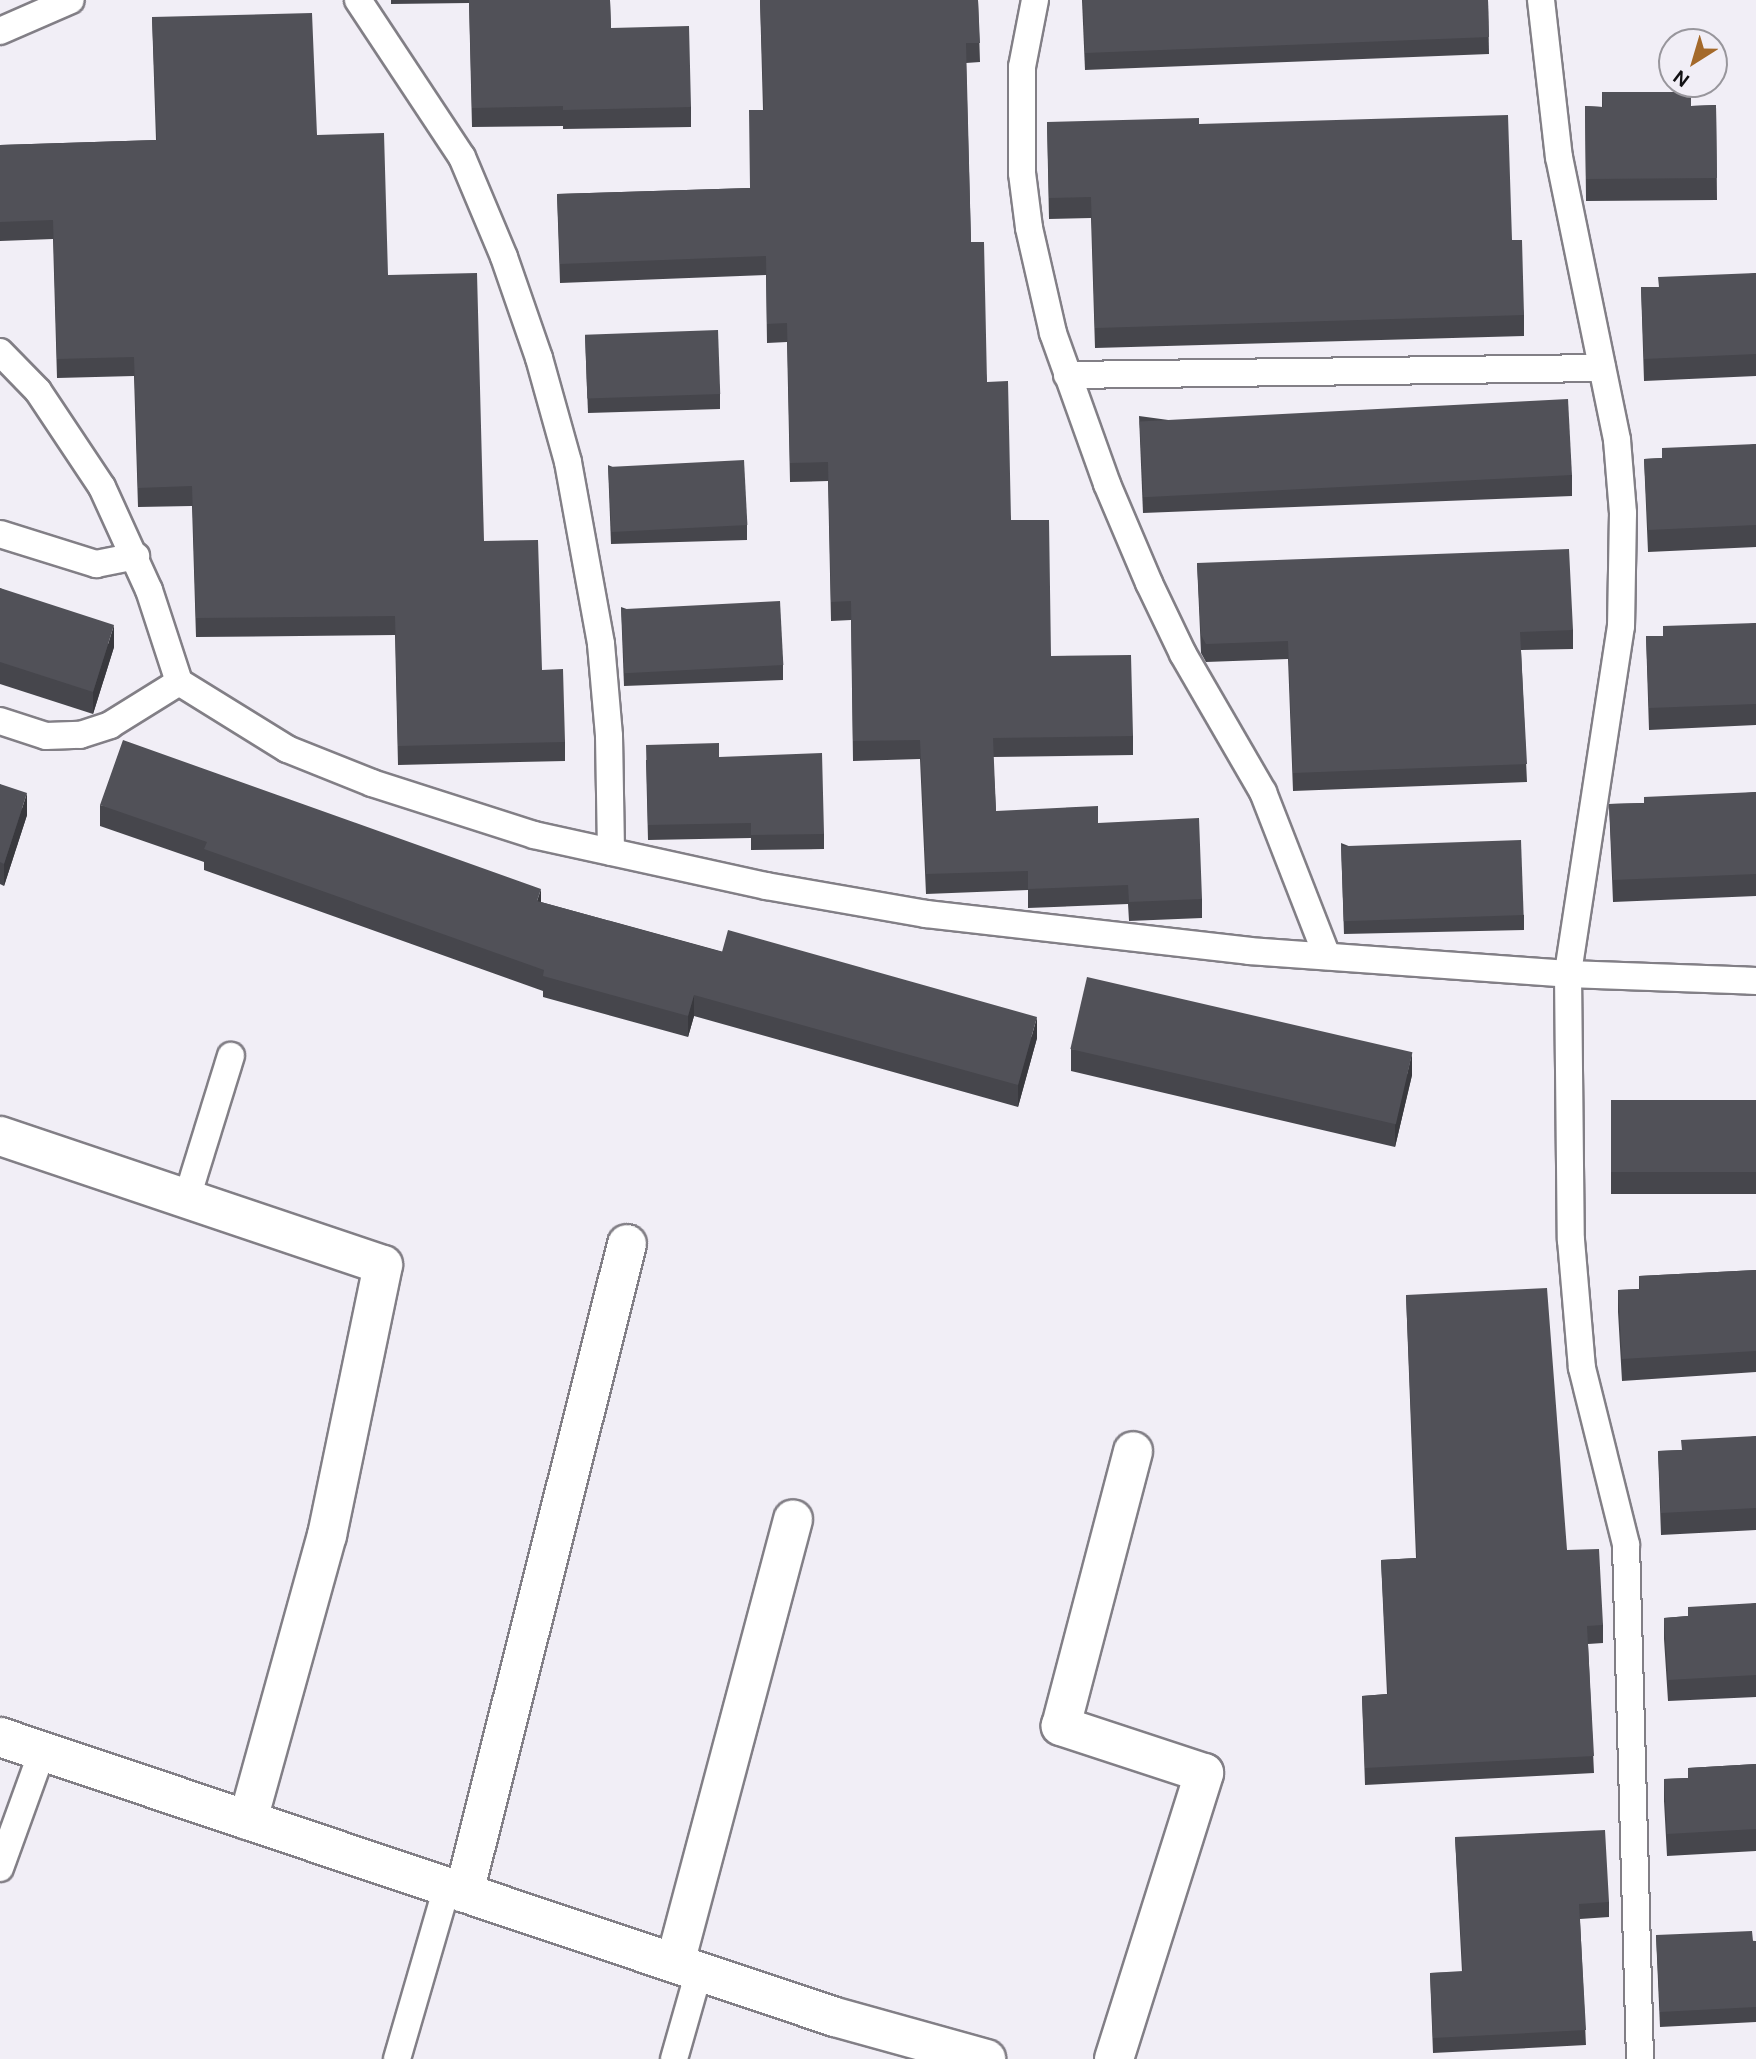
<!DOCTYPE html>
<style>
body{margin:0}
#map{position:relative;width:1756px;height:2059px;overflow:hidden;background:#f1eef6;font-family:"DM Sans",sans-serif}
div>[style]{position:absolute}
.roads{filter:drop-shadow(2px 0 #827f86) drop-shadow(-2px 0 #827f86) drop-shadow(0 2px #827f86) drop-shadow(0 -2px #827f86)}
.service>*{height:26px;margin:-13px;padding:0 13px;transform-origin:13px;border-radius:13px;background:#fff}
.minor>*{height:38px;margin:-19px;padding:0 19px;transform-origin:19px;border-radius:19px;background:#fff}
.wall>*{inset:0;background:#46464c;transform-origin:0 0}
.shaded-wall>*{inset:0;background:#39393e}
.building>*{inset:0;background:#515158;transform-origin:0 0}
span{translate:-50% -50%;white-space:nowrap;text-align:center;line-height:1.15;-webkit-text-stroke:7px #f1eef6;paint-order:stroke}
.north{position:absolute;left:1658px;top:28px;width:70px;height:70px;box-sizing:border-box;background:#f1eef6;border:2px solid #98969c;border-radius:50%;rotate:217deg;font-size:19px;font-weight:700;line-height:28px;text-align:center;color:#121114}
.north::after{content:'';display:block;margin:auto;width:24px;height:32px;background:#a4692a;clip-path:polygon(50% 0,100% 100%,50% 72%,0 100%)}
</style>
<div id="map">
<div class="roads">
<div class="service">
<i style="left:358px;top:0;width:188px;rotate:56.5deg"></i>
<i style="left:462px;top:157px;width:108px;rotate:67.2deg"></i>
<i style="left:504px;top:257px;width:107px;rotate:70.9deg"></i>
<i style="left:539px;top:358px;width:108px;rotate:74.4deg"></i>
<i style="left:568px;top:462px;width:185px;rotate:79.7deg"></i>
<i style="left:601px;top:644px;width:92px;rotate:85deg"></i>
<i style="left:609px;top:736px;width:116px;rotate:89deg"></i>
<i style="left:1035px;top:0;width:68px;rotate:101deg"></i>
<i style="left:1022px;top:67px;width:106px;rotate:90deg"></i>
<i style="left:1022px;top:173px;width:55px;rotate:82.7deg"></i>
<i style="left:1029px;top:228px;width:108px;rotate:77.1deg"></i>
<i style="left:1053px;top:333px;width:160px;rotate:70.3deg"></i>
<i style="left:1107px;top:484px;width:108px;rotate:67deg"></i>
<i style="left:1149px;top:583px;width:79px;rotate:64.4deg"></i>
<i style="left:1183px;top:654px;width:160px;rotate:59.9deg"></i>
<i style="left:1263px;top:792px;width:176px;rotate:68.7deg"></i>
<i style="left:1541px;top:0;width:158px;rotate:83.5deg"></i>
<i style="left:1559px;top:157px;width:289px;rotate:78.4deg"></i>
<i style="left:1617px;top:440px;width:73px;rotate:85.3deg"></i>
<i style="left:1623px;top:513px;width:113px;rotate:91deg"></i>
<i style="left:1621px;top:626px;width:352px;rotate:98.7deg"></i>
<i style="left:1568px;top:974px;width:266px;rotate:89.4deg"></i>
<i style="left:1571px;top:1240px;width:128px;rotate:85.1deg"></i>
<i style="left:1582px;top:1368px;width:182px;rotate:76deg"></i>
<i style="left:1626px;top:1545px;width:514px;rotate:88.44deg"></i>
<i style="left:0;top:31px;width:77px;rotate:-23.6deg"></i>
<i style="left:0;top:352px;width:54px;rotate:45.7deg"></i>
<i style="left:38px;top:391px;width:115px;rotate:56.3deg"></i>
<i style="left:102px;top:487px;width:113px;rotate:65.5deg"></i>
<i style="left:149px;top:590px;width:97px;rotate:71.9deg"></i>
<i style="left:179px;top:682px;width:127px;rotate:31.8deg"></i>
<i style="left:287px;top:749px;width:92px;rotate:21.8deg"></i>
<i style="left:372px;top:783px;width:170px;rotate:17.8deg"></i>
<i style="left:534px;top:835px;width:238px;rotate:12.4deg"></i>
<i style="left:766px;top:886px;width:162px;rotate:9.9deg"></i>
<i style="left:926px;top:914px;width:325px;rotate:6.5deg"></i>
<i style="left:1249px;top:951px;width:320px;rotate:4.1deg"></i>
<i style="left:1568px;top:974px;width:188px;rotate:2.1deg"></i>
<i style="left:1067px;top:375px;width:535px;rotate:-0.75deg"></i>
<i style="left:0;top:534px;width:101px;rotate:17.4deg"></i>
<i style="left:96px;top:564px;width:41px;rotate:-11.3deg"></i>
<i style="left:0;top:721px;width:48px;rotate:18.1deg"></i>
<i style="left:46px;top:736px;width:34px;rotate:-2deg"></i>
<i style="left:80px;top:735px;width:32px;rotate:-18deg"></i>
<i style="left:110px;top:725px;width:81px;rotate:-31.9deg"></i>
<i style="left:186px;top:1201px;width:152px;rotate:-72.8deg"></i>
<i style="left:0;top:1868px;width:123px;rotate:-70.1deg"></i>
<i style="left:397px;top:2059px;width:179px;rotate:-73.8deg"></i>
<i style="left:674px;top:2059px;width:91px;rotate:-74.1deg"></i>
</div>
<div class="minor">
<i style="left:0;top:1136px;width:404px;rotate:18.6deg"></i>
<i style="left:383px;top:1265px;width:276px;rotate:101.7deg"></i>
<i style="left:327px;top:1535px;width:296px;rotate:105.5deg"></i>
<i style="left:0;top:1737px;width:881px;rotate:18.54deg"></i>
<i style="left:835px;top:2017px;width:157px;rotate:15.5deg"></i>
<i style="left:464px;top:1893px;width:669px;rotate:-75.9deg"></i>
<i style="left:675px;top:1963px;width:459px;rotate:-75.1deg"></i>
<i style="left:1114px;top:2059px;width:300px;rotate:-72.5deg"></i>
<i style="left:1204px;top:1773px;width:151px;rotate:-161.8deg"></i>
<i style="left:1061px;top:1726px;width:284px;rotate:-75.3deg"></i>
</div>
</div>
<div class="wall">
<i style="clip-path:polygon(391px 0,610px 0,611px 28px,691px 107px,691px 127px,563px 129px,563px 126px,472px 127px,469px 3px,391px 4px)"></i>
<i style="clip-path:polygon(760px 0,978px 0,980px 62px,966px 63px,971px 242px,987px 382px,1011px 520px,1051px 656px,1133px 736px,1133px 755px,993px 757px,996px 811px,1098px 823px,1202px 899px,1202px 918px,1129px 921px,1128px 904px,1028px 908px,1028px 890px,926px 894px,920px 759px,853px 761px,851px 620px,831px 621px,828px 481px,790px 482px,787px 342px,767px 343px,766px 275px,560px 283px,557px 194px,750px 188px,763px 110px)"></i>
<i style="clip-path:polygon(1082px 0,1488px 0,1489px 54px,1085px 70px)"></i>
<i style="clip-path:polygon(152px 17px,317px 135px,388px 275px,484px 541px,542px 670px,565px 742px,565px 761px,398px 765px,395px 635px,196px 637px,192px 506px,138px 507px,134px 376px,57px 378px,53px 239px,0 241px,0 145px,156px 140px)"></i>
<i style="clip-path:polygon(1602px 92px,1691px 106px,1716px 105px,1717px 200px,1586px 201px,1585px 106px,1602px 107px)"></i>
<i style="clip-path:polygon(1047px 122px,1199px 124px,1512px 240px,1524px 315px,1524px 336px,1095px 348px,1091px 218px,1049px 219px)"></i>
<i style="clip-path:polygon(1756px 273px,1756px 376px,1644px 381px,1641px 287px,1658px 287px)"></i>
<i style="clip-path:polygon(585px 335px,720px 394px,720px 409px,588px 413px)"></i>
<i style="clip-path:polygon(1139px 416px,1572px 475px,1572px 496px,1143px 513px)"></i>
<i style="clip-path:polygon(1756px 444px,1756px 547px,1648px 552px,1644px 459px,1662px 458px)"></i>
<i style="clip-path:polygon(608px 465px,747px 525px,747px 540px,611px 544px)"></i>
<i style="clip-path:polygon(1197px 563px,1573px 630px,1573px 649px,1521px 650px,1527px 782px,1293px 791px,1288px 659px,1206px 662px,1201px 653px)"></i>
<i style="clip-path:polygon(0 588px,114px 647px,93px 714px,0 684px)"></i>
<i style="clip-path:polygon(621px 607px,783px 665px,783px 680px,624px 686px)"></i>
<i style="clip-path:polygon(1756px 623px,1756px 725px,1649px 730px,1646px 636px,1663px 636px)"></i>
<i style="clip-path:polygon(719px 757px,824px 834px,824px 849px,751px 850px,751px 838px,648px 840px,646px 760px)"></i>
<i style="clip-path:polygon(0 784px,27px 815px,4px 886px,0 884px)"></i>
<i style="clip-path:polygon(1756px 792px,1756px 896px,1613px 902px,1609px 804px,1644px 803px)"></i>
<i style="clip-path:polygon(100px 805px,541px 902px,1037px 1038px,1018px 1107px,694px 1016px,688px 1037px,543px 997px,543px 991px,204px 870px,204px 862px,100px 826px)"></i>
<i style="clip-path:polygon(1341px 843px,1524px 915px,1524px 930px,1344px 934px)"></i>
<i style="clip-path:polygon(1071px 1049px,1412px 1075px,1395px 1147px,1071px 1071px)"></i>
<i style="left:1611px;top:1100px;width:145px;height:94px"></i>
<i style="clip-path:polygon(1756px 1270px,1756px 1372px,1622px 1381px,1618px 1312px,1618px 1290px,1639px 1289px,1639px 1276px)"></i>
<i style="clip-path:polygon(1406px 1295px,1567px 1550px,1603px 1625px,1603px 1643px,1588px 1644px,1594px 1773px,1365px 1785px,1362px 1696px,1387px 1694px,1381px 1560px,1416px 1558px)"></i>
<i style="clip-path:polygon(1756px 1436px,1756px 1530px,1661px 1535px,1658px 1451px,1681px 1450px)"></i>
<i style="clip-path:polygon(1756px 1603px,1756px 1697px,1668px 1701px,1664px 1639px,1664px 1618px,1688px 1616px)"></i>
<i style="clip-path:polygon(1756px 1764px,1756px 1851px,1667px 1856px,1664px 1801px,1664px 1779px,1688px 1778px,1688px 1768px)"></i>
<i style="clip-path:polygon(1455px 1837px,1609px 1902px,1609px 1917px,1580px 1919px,1586px 2045px,1433px 2053px,1430px 1973px,1462px 1972px)"></i>
<i style="clip-path:polygon(1656px 1935px,1756px 1941px,1756px 2022px,1660px 2027px)"></i>
</div>
<div class="shaded-wall">
<i style="clip-path:polygon(114px 625px,114px 647px,93px 714px,93px 692px)"></i>
<i style="clip-path:polygon(27px 793px,27px 815px,4px 886px,4px 864px)"></i>
<i style="clip-path:polygon(541px 889px,541px 910px,537px 901px)"></i>
<i style="clip-path:polygon(694px 995px,694px 1016px,688px 1037px,688px 1016px)"></i>
<i style="clip-path:polygon(1037px 1017px,1037px 1038px,1018px 1107px,1018px 1085px)"></i>
<i style="clip-path:polygon(1412px 1053px,1412px 1075px,1395px 1147px,1395px 1125px)"></i>
</div>
<div class="building">
<i style="clip-path:polygon(469px 0,610px 0,611px 28px,689px 26px,691px 107px,563px 110px,563px 106px,472px 108px)"></i>
<i style="clip-path:polygon(760px 0,978px 0,980px 43px,966px 43px,971px 242px,984px 242px,987px 382px,1008px 381px,1011px 520px,1049px 520px,1051px 656px,1131px 655px,1133px 736px,993px 738px,996px 811px,1098px 806px,1098px 823px,1199px 818px,1202px 899px,1129px 902px,1128px 885px,1028px 889px,1028px 871px,926px 874px,920px 740px,853px 741px,851px 601px,831px 602px,828px 462px,790px 463px,787px 323px,767px 324px,766px 256px,560px 264px,557px 194px,750px 188px,749px 110px,764px 110px)"></i>
<i style="clip-path:polygon(1083px 0,1488px 0,1489px 37px,1085px 53px)"></i>
<i style="clip-path:polygon(312px 13px,317px 135px,384px 133px,388px 275px,477px 273px,484px 541px,538px 540px,542px 670px,563px 669px,565px 742px,398px 746px,395px 616px,196px 618px,192px 486px,138px 488px,134px 357px,57px 359px,53px 220px,0 222px,0 145px,157px 140px,152px 17px)"></i>
<i style="clip-path:polygon(1602px 92px,1691px 92px,1691px 106px,1716px 105px,1717px 178px,1586px 179px,1585px 106px,1603px 107px)"></i>
<i style="clip-path:polygon(1508px 115px,1512px 240px,1522px 240px,1524px 315px,1095px 328px,1091px 197px,1049px 198px,1047px 122px,1199px 118px,1199px 124px)"></i>
<i style="clip-path:polygon(1756px 273px,1756px 354px,1644px 359px,1641px 287px,1659px 287px,1658px 277px)"></i>
<i style="left:718px;top:330px;width:64px;height:133px;rotate:88deg"></i>
<i style="left:1568px;top:399px;width:76px;height:429px;rotate:87deg"></i>
<i style="clip-path:polygon(1756px 444px,1756px 525px,1648px 530px,1644px 459px,1662px 458px,1662px 448px)"></i>
<i style="left:744px;top:460px;width:65px;height:136px;rotate:87deg"></i>
<i style="clip-path:polygon(1569px 549px,1573px 630px,1520px 632px,1527px 764px,1293px 773px,1288px 641px,1206px 644px,1201px 635px,1197px 563px)"></i>
<i style="clip-path:polygon(0 588px,114px 625px,93px 692px,0 662px)"></i>
<i style="left:780px;top:601px;width:64px;height:159px;rotate:87deg"></i>
<i style="clip-path:polygon(1756px 623px,1756px 704px,1649px 708px,1646px 636px,1663px 636px,1663px 626px)"></i>
<i style="clip-path:polygon(123px 740px,541px 889px,537px 901px,722px 952px,728px 930px,1037px 1017px,1018px 1085px,694px 995px,688px 1016px,543px 976px,544px 970px,204px 849px,207px 842px,100px 805px)"></i>
<i style="clip-path:polygon(719px 743px,719px 757px,822px 753px,824px 834px,751px 835px,751px 823px,648px 825px,646px 745px)"></i>
<i style="clip-path:polygon(0 784px,27px 793px,4px 864px,0 862px)"></i>
<i style="clip-path:polygon(1756px 792px,1756px 874px,1613px 880px,1609px 804px,1644px 803px,1644px 797px)"></i>
<i style="left:1521px;top:840px;width:75px;height:180px;rotate:88deg"></i>
<i style="left:1087px;top:977px;width:334px;height:74px;rotate:13deg"></i>
<i style="left:1611px;top:1100px;width:145px;height:72px"></i>
<i style="clip-path:polygon(1756px 1270px,1756px 1351px,1622px 1359px,1618px 1290px,1640px 1289px,1639px 1276px)"></i>
<i style="clip-path:polygon(1547px 1288px,1567px 1550px,1599px 1549px,1603px 1625px,1587px 1626px,1594px 1756px,1365px 1768px,1362px 1696px,1388px 1694px,1381px 1560px,1417px 1558px,1406px 1295px)"></i>
<i style="clip-path:polygon(1756px 1436px,1756px 1508px,1661px 1513px,1658px 1451px,1682px 1450px,1681px 1440px)"></i>
<i style="clip-path:polygon(1756px 1603px,1756px 1675px,1668px 1680px,1664px 1618px,1688px 1616px,1688px 1607px)"></i>
<i style="clip-path:polygon(1756px 1764px,1756px 1829px,1667px 1834px,1664px 1779px,1688px 1778px,1688px 1768px)"></i>
<i style="clip-path:polygon(1605px 1830px,1609px 1902px,1579px 1904px,1586px 2030px,1433px 2038px,1430px 1973px,1463px 1971px,1455px 1837px)"></i>
<i style="clip-path:polygon(1752px 1931px,1753px 1941px,1756px 1941px,1756px 2007px,1660px 2012px,1656px 1935px)"></i>
</div>
<div class="north">N</div>
</div>
